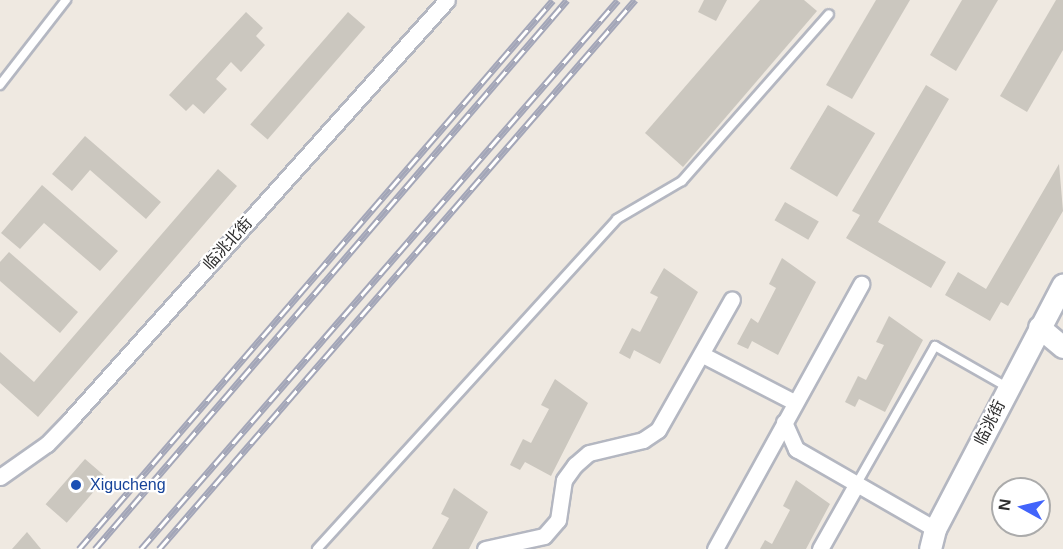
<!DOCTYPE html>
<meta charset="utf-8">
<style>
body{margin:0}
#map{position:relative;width:1063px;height:549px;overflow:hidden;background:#efe9e1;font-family:Arial,"Noto Sans SC",sans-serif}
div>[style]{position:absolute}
.building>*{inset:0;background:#cbc7bf;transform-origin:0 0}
.roads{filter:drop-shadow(2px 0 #b4b7c1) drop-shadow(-2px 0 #b4b7c1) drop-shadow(0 2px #b4b7c1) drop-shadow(0 -2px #b4b7c1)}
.lane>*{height:8px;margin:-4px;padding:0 4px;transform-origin:4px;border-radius:4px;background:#fff}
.street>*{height:15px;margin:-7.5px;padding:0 7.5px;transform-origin:7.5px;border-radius:7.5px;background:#fff}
.secondary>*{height:21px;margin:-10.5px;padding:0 10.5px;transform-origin:10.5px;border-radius:10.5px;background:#fff}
.rail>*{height:7px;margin-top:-3.5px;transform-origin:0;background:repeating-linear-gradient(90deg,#fff 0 14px,#a3a6b8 0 28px);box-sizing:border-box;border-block:2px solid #a3a6b8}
.dots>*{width:16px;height:16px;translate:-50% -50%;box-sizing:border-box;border:3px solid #fff;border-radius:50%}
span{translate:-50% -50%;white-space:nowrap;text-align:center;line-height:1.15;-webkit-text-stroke:4.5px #fff;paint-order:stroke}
.street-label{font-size:16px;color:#2e2e2e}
.transit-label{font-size:16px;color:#164399}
.left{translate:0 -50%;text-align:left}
.north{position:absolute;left:991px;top:477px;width:60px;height:60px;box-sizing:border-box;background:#fff;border:2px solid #ababab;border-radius:50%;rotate:278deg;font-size:16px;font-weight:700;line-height:24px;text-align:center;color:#2e2e2e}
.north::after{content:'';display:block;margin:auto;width:21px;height:27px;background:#4264fb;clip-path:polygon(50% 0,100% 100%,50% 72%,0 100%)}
</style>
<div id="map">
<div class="building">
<i style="clip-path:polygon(704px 0,727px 0,716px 21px,698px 12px)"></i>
<i style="clip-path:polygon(760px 0,804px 0,817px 11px,683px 167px,645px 133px)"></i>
<i style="clip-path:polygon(876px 0,910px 0,852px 99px,826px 85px)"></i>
<i style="clip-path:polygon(962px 0,998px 0,956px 71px,930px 55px)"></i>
<i style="clip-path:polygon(1056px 0,1063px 0,1063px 50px,1027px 112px,1000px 96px)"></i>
<i style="clip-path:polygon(246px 12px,263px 28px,256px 36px,265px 45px,241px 72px,231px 62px,216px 79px,227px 89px,204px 114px,193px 104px,186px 111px,169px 95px)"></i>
<i style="left:348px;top:12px;width:23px;height:149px;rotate:41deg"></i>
<i style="clip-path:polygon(926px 85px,949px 99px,878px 222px,946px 262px,931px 288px,846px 238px,860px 215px,852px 211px)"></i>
<i style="left:828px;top:105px;width:55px;height:74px;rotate:31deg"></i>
<i style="clip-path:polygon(85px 136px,161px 202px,146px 219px,90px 170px,72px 191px,52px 174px)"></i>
<i style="clip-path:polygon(1059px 164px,1063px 211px,1008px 306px,1001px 302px,990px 321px,945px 295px,958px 272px,986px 289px)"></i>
<i style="clip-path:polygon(218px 169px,237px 186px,38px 417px,0 383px,0 352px,34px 382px)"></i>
<i style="clip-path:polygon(42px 185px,118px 251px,100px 271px,44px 223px,20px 249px,1px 233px)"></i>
<i style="left:785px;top:202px;width:39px;height:21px;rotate:30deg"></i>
<i style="clip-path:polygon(9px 252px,78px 312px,60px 333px,0 281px,0 262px)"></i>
<i style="clip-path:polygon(782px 258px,816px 282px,778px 355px,752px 341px,748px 349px,737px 344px,751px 318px,758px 323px,776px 288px,769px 284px)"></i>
<i style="clip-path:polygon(664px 268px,698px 292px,660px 364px,634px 350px,630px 359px,619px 353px,632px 328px,640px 332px,658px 297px,650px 293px)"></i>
<i style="clip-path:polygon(889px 316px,923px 340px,885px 412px,859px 399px,855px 407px,845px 402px,858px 376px,866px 380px,884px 345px,876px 342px)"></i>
<i style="clip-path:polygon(555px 379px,588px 403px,551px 476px,525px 462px,520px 470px,510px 465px,523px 439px,531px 443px,549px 409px,541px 405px)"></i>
<i style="left:85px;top:459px;width:28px;height:60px;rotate:41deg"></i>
<i style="clip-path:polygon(796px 480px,830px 504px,806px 549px,760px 549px,765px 540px,772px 544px,790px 510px,783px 506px)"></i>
<i style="clip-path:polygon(454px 488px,488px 512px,469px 549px,432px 549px,449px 518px,441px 514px)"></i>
<i style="clip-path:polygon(27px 532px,41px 549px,12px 549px)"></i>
</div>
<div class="roads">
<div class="lane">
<i style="left:0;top:85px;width:108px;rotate:-52.2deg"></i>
<i style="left:856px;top:485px;width:160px;rotate:-60.4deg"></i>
<i style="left:935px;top:346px;width:83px;rotate:29.7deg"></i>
<i style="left:317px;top:549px;width:446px;rotate:-47.7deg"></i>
<i style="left:617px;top:219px;width:75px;rotate:-30.3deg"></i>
<i style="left:682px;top:181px;width:222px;rotate:-48.6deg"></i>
</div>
<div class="street">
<i style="left:703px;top:355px;width:100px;rotate:27.3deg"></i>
<i style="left:784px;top:422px;width:30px;rotate:66deg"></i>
<i style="left:796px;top:449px;width:160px;rotate:29.9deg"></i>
<i style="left:0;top:477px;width:57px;rotate:-35.1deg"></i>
<i style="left:47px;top:444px;width:33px;rotate:-46deg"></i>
<i style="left:70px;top:420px;width:564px;rotate:-48.09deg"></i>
<i style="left:485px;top:549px;width:60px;rotate:-12.4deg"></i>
<i style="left:544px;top:536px;width:21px;rotate:-49deg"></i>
<i style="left:558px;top:520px;width:40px;rotate:-81.5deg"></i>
<i style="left:564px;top:480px;width:19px;rotate:-54deg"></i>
<i style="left:575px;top:465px;width:18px;rotate:-41deg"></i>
<i style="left:589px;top:453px;width:56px;rotate:-13.5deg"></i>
<i style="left:643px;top:440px;width:18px;rotate:-34deg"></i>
<i style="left:658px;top:430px;width:150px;rotate:-60.5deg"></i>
<i style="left:715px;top:549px;width:303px;rotate:-61.1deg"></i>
<i style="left:820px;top:549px;width:73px;rotate:-60.6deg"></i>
</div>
<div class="secondary">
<i style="left:1039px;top:327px;width:31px;rotate:40deg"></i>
<i style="left:930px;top:549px;width:21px;rotate:-76deg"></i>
<i style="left:935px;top:529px;width:276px;rotate:-62.4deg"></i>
</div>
</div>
<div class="rail">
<i style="left:79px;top:549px;width:725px;rotate:-49.19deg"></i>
<i style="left:95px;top:549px;width:724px;rotate:-49.31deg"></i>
<i style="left:141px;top:549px;width:727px;rotate:-49.01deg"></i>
<i style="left:159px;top:549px;width:727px;rotate:-49.07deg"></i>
</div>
<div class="dots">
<i style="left:76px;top:485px;background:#1a4fb4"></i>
</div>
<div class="street-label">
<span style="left:228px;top:244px;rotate:-48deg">临洮北街</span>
<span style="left:990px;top:423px;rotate:-63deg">临洮街</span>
</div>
<div class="transit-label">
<span class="left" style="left:90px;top:485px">Xigucheng</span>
</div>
<div class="north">N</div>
</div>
